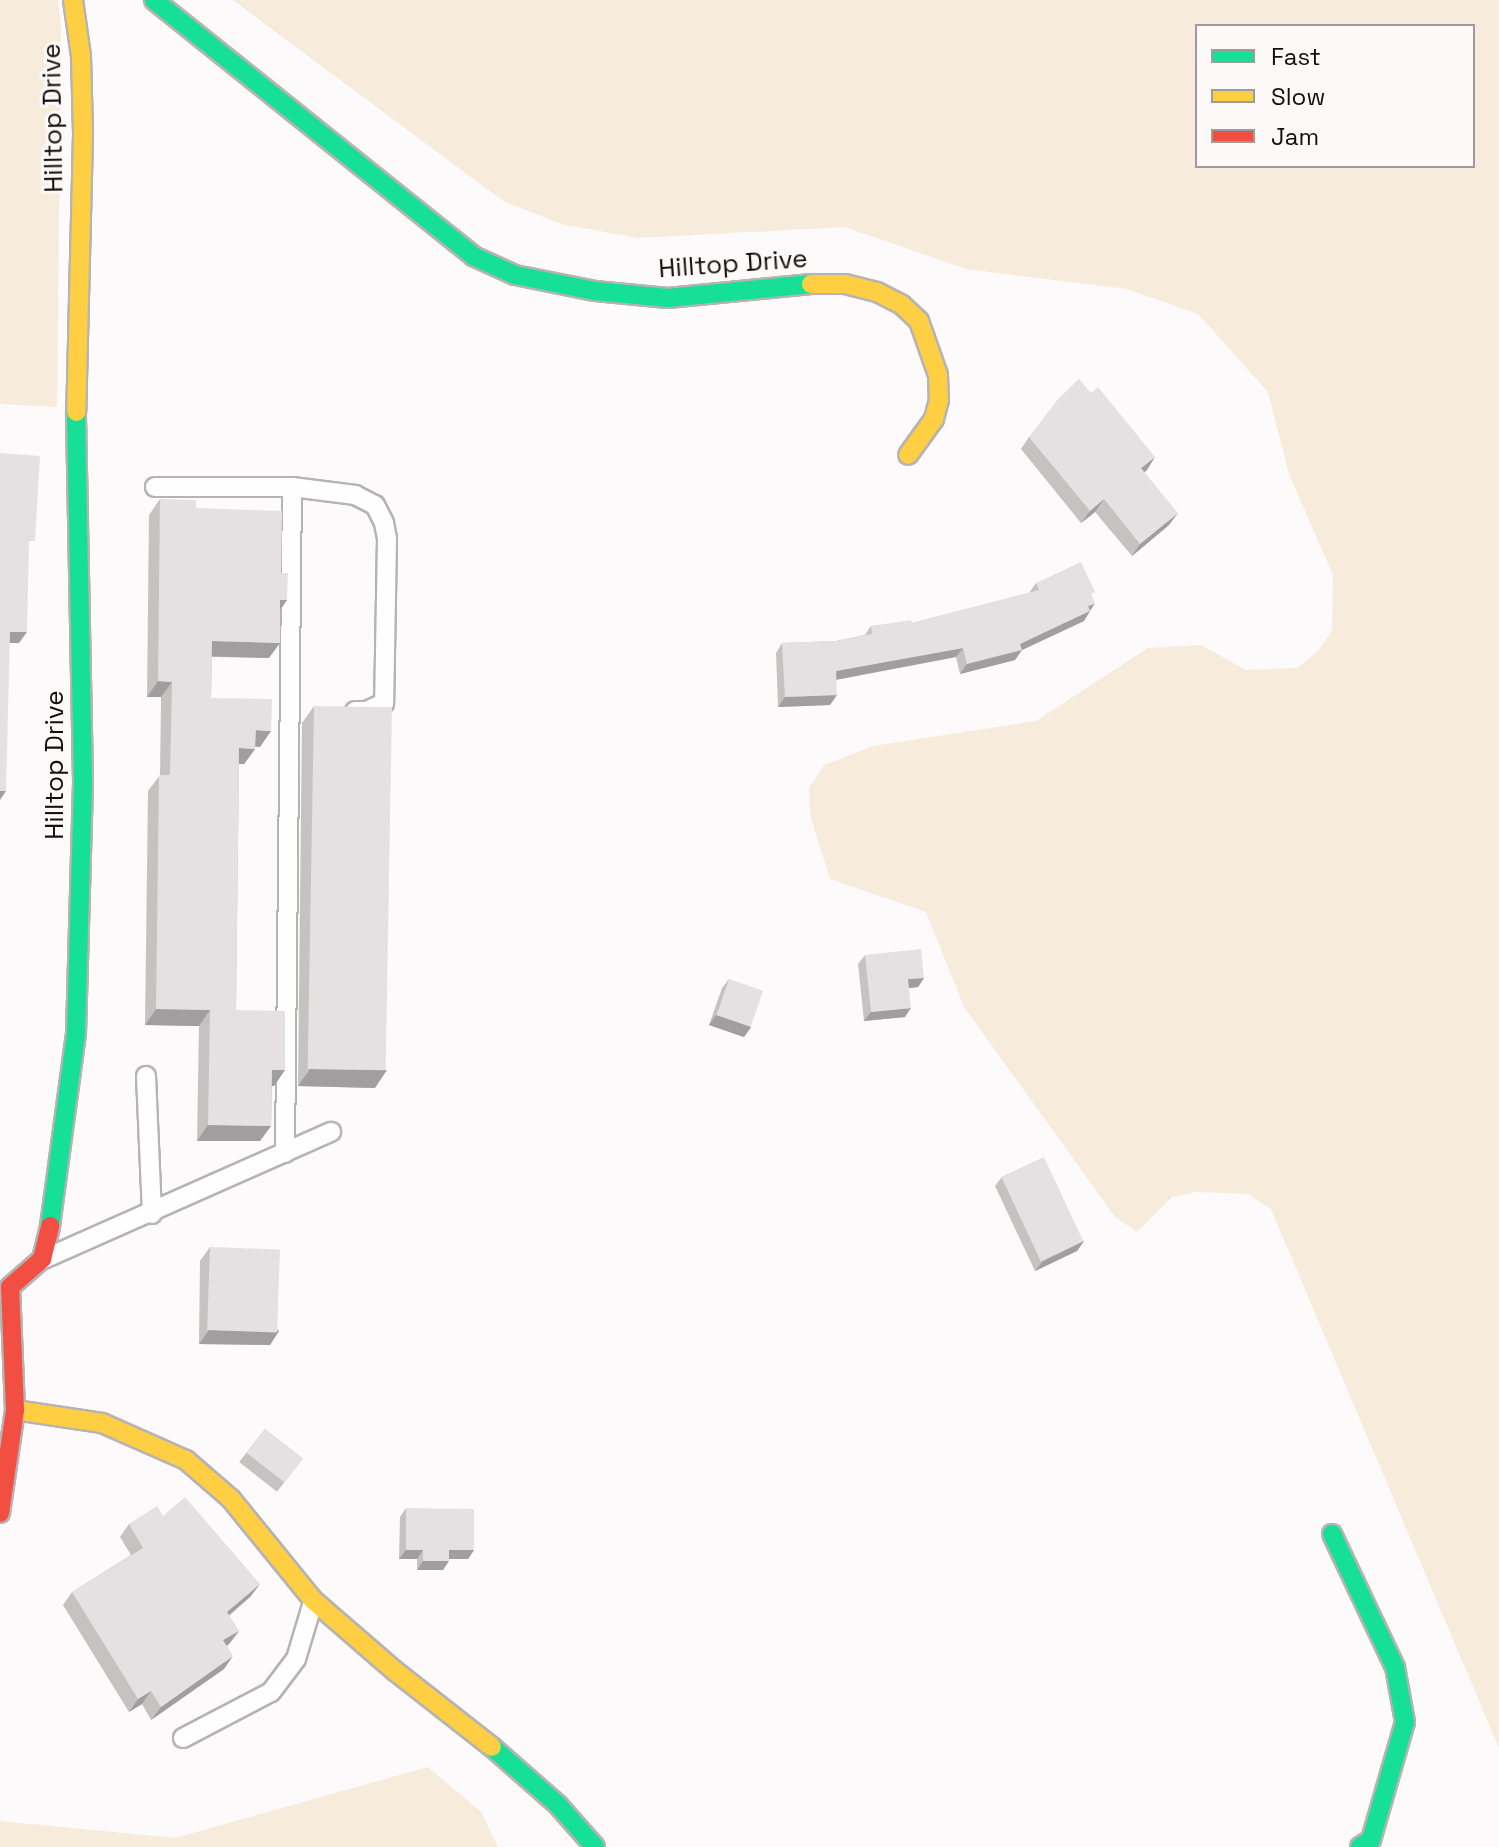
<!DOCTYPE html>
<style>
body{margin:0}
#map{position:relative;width:1499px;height:1847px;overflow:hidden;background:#fcfafa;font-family:"Space Grotesk",sans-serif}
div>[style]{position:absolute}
.green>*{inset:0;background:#f7ebdb}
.roads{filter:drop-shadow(2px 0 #b7b3b3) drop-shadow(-2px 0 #b7b3b3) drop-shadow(0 2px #b7b3b3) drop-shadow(0 -2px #b7b3b3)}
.lane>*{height:18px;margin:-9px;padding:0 9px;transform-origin:9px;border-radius:9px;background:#fffefe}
.fast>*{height:18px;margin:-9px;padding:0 9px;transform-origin:9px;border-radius:9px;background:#16e098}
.slow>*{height:18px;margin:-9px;padding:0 9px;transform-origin:9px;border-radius:9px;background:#ffcf43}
.jam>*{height:18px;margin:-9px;padding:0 9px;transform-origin:9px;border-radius:9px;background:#f24e42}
.wall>*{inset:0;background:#c5c2c2;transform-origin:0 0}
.shaded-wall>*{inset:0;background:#a09e9e}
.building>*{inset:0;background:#e5e1e2;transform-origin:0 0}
span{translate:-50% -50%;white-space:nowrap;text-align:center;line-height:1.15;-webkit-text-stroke:6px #fdf9f9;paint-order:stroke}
.street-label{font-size:26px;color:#140e0f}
.legend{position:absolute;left:1195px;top:24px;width:280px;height:144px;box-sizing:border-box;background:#fdf9f9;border:2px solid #a09b9b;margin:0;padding:10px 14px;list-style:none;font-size:24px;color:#140e0f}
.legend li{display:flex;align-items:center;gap:16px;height:40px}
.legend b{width:40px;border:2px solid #a09b9b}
</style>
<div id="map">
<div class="green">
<i style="clip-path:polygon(0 0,58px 0,61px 25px,57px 407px,0 404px)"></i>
<i style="clip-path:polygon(evenodd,233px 0,1499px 0,1499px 1748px,1271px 1209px,1248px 1194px,1196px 1192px,1172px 1197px,1137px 1232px,1115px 1217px,964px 1007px,926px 912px,830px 879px,810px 815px,809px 788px,824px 765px,873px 746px,1036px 721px,1148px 648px,1201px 645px,1246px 670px,1297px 668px,1317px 652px,1332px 631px,1333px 575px,1289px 474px,1268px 392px,1198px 314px,1127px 289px,966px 269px,845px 227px,638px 238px,561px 224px,503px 201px,233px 0,1197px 26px,1473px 26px,1473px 166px,1197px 166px,1197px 26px)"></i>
<i style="clip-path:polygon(428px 1767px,481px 1812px,498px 1847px,0 1847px,0 1821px,175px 1838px)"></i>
</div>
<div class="roads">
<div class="lane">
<i style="left:155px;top:487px;width:137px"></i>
<i style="left:292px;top:487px;width:64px;rotate:7.2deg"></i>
<i style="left:355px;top:495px;width:22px;rotate:27deg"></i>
<i style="left:375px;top:505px;width:20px;rotate:63deg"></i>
<i style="left:384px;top:523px;width:16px;rotate:79deg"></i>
<i style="left:387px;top:539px;width:164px;rotate:91deg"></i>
<i style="left:384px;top:703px;width:19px;rotate:155deg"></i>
<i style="left:367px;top:711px;width:12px;rotate:180deg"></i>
<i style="left:146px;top:1076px;width:138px;rotate:87.5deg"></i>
<i style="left:285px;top:1153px;width:666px;rotate:-89.4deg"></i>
<i style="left:44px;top:1259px;width:314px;rotate:-23.9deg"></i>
<i style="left:183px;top:1738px;width:99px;rotate:-27.6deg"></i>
<i style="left:271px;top:1692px;width:41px;rotate:-52.9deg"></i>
<i style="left:296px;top:1659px;width:59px;rotate:-73.4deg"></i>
</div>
<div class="fast">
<i style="left:154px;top:0;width:409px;rotate:38.7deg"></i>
<i style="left:473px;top:256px;width:46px;rotate:24.3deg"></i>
<i style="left:515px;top:275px;width:82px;rotate:11.3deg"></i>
<i style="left:595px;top:291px;width:73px;rotate:5.5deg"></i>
<i style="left:668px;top:298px;width:144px;rotate:-5.6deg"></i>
<i style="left:50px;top:1226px;width:194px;rotate:-82.3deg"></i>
<i style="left:76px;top:1034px;width:253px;rotate:-88.4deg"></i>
<i style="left:83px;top:781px;width:369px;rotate:-91.1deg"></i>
<i style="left:1332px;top:1534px;width:147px;rotate:64.7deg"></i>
<i style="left:1395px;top:1667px;width:56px;rotate:79.7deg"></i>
<i style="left:1405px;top:1722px;width:123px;rotate:106.1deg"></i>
<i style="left:1371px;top:1840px;width:13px;rotate:148deg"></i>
<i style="left:492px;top:1747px;width:88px;rotate:41.3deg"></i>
<i style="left:558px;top:1805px;width:56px;rotate:48.6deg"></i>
</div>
<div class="slow">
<i style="left:73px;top:0;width:57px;rotate:81.9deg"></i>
<i style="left:81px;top:56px;width:79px;rotate:88.5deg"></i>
<i style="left:83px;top:135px;width:277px;rotate:91.4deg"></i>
<i style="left:811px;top:284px;width:34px"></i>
<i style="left:845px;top:284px;width:33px;rotate:14deg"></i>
<i style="left:877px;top:292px;width:28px;rotate:27deg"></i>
<i style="left:902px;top:305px;width:23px;rotate:43deg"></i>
<i style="left:919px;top:321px;width:57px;rotate:70.6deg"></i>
<i style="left:938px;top:375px;width:25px;rotate:88deg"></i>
<i style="left:939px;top:400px;width:20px;rotate:105deg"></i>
<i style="left:934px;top:419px;width:44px;rotate:125.8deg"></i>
<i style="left:15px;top:1410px;width:88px;rotate:8.5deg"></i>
<i style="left:102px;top:1423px;width:92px;rotate:23.8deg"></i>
<i style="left:186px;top:1460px;width:60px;rotate:40.9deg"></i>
<i style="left:231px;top:1499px;width:130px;rotate:50.9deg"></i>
<i style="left:313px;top:1600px;width:108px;rotate:40.9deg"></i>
<i style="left:395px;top:1671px;width:123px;rotate:38.1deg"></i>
</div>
<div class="jam">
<i style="left:0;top:1513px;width:104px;rotate:-81.7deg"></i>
<i style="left:15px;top:1410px;width:123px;rotate:-92.3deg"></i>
<i style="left:10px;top:1287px;width:43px;rotate:-41.2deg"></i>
<i style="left:42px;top:1259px;width:34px;rotate:-76deg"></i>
</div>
</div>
<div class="wall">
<i style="clip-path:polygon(1029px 437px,1147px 470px,1144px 472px,1169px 525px,1132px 556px,1095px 512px,1081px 523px,1021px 449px)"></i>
<i style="clip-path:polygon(160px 499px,196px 508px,281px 573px,287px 600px,280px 610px,269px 658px,212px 657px,211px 698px,260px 747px,255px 746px,255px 749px,244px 764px,239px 764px,236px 1010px,285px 1070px,274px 1086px,272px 1086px,271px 1126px,260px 1141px,197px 1141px,199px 1026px,145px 1025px,148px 791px,160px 775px,161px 697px,147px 697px,149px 515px)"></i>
<i style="clip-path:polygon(1036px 583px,1092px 596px,1090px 610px,1084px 621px,1022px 650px,1015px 660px,960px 674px,956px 657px,836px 680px,830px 705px,778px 707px,776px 653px,782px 643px,836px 641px,865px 635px,871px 626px,912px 623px,1029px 593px)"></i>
<i style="clip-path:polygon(314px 706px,375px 1088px,298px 1086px,302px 723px)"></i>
<i style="clip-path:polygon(865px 955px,924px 978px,918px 987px,909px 988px,905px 1017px,864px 1021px,858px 964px)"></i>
<i style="clip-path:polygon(729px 979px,751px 1027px,744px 1037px,709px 1025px,722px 988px)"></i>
<i style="clip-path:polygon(1002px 1177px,1084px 1241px,1077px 1251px,1035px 1271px,995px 1186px)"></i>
<i style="clip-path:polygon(210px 1247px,279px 1331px,270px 1345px,199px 1344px,200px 1261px)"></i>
<i style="left:265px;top:1429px;width:48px;height:42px;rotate:38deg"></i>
<i style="clip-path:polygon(406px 1508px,474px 1550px,468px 1559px,449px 1559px,443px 1570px,417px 1570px,417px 1559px,399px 1559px,400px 1517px)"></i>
<i style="clip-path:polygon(163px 1516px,260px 1584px,250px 1597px,229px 1616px,239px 1631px,229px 1644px,227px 1646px,224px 1669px,151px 1720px,142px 1704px,129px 1712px,63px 1605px,72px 1592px,131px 1555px,120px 1537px,129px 1524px)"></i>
</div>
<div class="shaded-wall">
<i style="clip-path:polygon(1155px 457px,1147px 470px,1133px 481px,1141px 468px)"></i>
<i style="clip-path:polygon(1104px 499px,1095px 512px,1081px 523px,1090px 511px)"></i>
<i style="clip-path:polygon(1178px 513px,1169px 525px,1132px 556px,1140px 544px)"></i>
<i style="clip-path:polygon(280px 600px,287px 600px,276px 616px)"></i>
<i style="clip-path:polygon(1095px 603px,1084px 621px,1022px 650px,1015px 660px,960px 674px,967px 664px,1020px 644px)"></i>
<i style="clip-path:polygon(10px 632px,27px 632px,19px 643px,2px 643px)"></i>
<i style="clip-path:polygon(212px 641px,280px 643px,269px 658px,201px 656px)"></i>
<i style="clip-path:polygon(963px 648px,956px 657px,829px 681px,836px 671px)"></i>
<i style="clip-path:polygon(158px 681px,172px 682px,161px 697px,147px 697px)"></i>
<i style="clip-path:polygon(837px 695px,830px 705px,778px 707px,785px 697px)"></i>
<i style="clip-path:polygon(256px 730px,271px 731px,260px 747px,245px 746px)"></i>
<i style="clip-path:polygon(239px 748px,255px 749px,244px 764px,228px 764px)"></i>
<i style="clip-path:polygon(0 791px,6px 791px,0 800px)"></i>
<i style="clip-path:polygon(924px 978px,918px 987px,902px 989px,908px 979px)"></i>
<i style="clip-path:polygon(911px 1008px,905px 1017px,864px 1021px,871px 1012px)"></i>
<i style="clip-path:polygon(156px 1009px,210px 1010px,199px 1026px,145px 1025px)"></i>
<i style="clip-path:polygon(716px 1015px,751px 1027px,744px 1037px,709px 1025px)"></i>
<i style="clip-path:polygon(310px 1069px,387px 1070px,375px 1088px,298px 1086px)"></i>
<i style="clip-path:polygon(272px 1070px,285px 1070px,274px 1086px,261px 1086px)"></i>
<i style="clip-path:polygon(208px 1125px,271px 1126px,260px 1141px,197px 1141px)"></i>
<i style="clip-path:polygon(1084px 1241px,1077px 1251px,1035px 1271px,1042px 1262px)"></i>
<i style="clip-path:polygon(209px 1330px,279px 1331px,270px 1345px,199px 1344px)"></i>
<i style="clip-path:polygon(406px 1550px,423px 1550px,417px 1559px,399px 1559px)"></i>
<i style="clip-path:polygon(449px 1550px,474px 1550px,468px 1559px,443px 1559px)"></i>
<i style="clip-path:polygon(423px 1561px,449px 1561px,443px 1570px,417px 1570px)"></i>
<i style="clip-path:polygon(260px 1584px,250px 1597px,217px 1625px,227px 1612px)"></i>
<i style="clip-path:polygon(239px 1631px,229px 1644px,214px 1654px,223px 1640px)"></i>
<i style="clip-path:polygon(233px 1656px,224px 1669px,151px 1720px,161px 1707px)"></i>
<i style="clip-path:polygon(151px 1691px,142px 1704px,129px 1712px,138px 1699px)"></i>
</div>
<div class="building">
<i style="clip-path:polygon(1079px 379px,1091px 393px,1098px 387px,1155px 457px,1141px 468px,1178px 513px,1140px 544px,1104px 499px,1090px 511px,1029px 437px,1058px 399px)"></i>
<i style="clip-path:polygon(0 453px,40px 456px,35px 541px,29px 541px,27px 632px,10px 632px,6px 791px,0 791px)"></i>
<i style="clip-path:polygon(160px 499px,196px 500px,196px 508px,282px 511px,281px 573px,288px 573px,287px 600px,280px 600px,280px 643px,212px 641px,211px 698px,272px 699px,271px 731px,256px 730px,255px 749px,239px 748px,236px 1010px,285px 1011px,285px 1070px,272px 1070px,271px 1126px,208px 1125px,210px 1010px,156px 1009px,159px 775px,170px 775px,172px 682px,158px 681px)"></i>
<i style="clip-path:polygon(1081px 562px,1095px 592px,1091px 594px,1095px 603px,1088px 606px,1090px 611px,1020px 644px,1022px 650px,967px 664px,963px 648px,836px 671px,837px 695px,785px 697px,782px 643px,836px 641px,872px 634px,871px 626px,911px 620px,912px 623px,1039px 590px,1036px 583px)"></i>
<i style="left:314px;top:706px;width:78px;height:363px;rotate:1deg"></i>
<i style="clip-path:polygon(921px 949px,924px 978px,908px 979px,911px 1008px,871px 1012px,865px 955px)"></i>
<i style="left:729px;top:979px;width:36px;height:38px;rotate:19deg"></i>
<i style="left:1044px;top:1157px;width:93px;height:47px;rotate:65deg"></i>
<i style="left:210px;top:1247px;width:70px;height:83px;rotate:2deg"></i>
<i style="left:265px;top:1429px;width:48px;height:30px;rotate:38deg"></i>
<i style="clip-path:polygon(185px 1497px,260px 1584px,227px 1612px,239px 1631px,223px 1640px,233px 1656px,161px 1707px,151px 1691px,138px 1699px,72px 1592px,143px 1548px,129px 1524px,157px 1506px,163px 1516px)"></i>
<i style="clip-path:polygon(406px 1508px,474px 1509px,474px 1550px,449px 1550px,449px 1561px,423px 1561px,423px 1550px,406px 1550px)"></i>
</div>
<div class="street-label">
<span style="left:53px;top:118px;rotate:-91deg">Hilltop Drive</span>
<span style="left:733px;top:264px;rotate:-4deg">Hilltop Drive</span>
<span style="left:55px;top:765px;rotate:-90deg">Hilltop Drive</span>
</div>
<ul class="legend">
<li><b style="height:10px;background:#16e098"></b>Fast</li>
<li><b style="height:10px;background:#ffcf43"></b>Slow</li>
<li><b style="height:10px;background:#f24e42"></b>Jam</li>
</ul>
</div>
